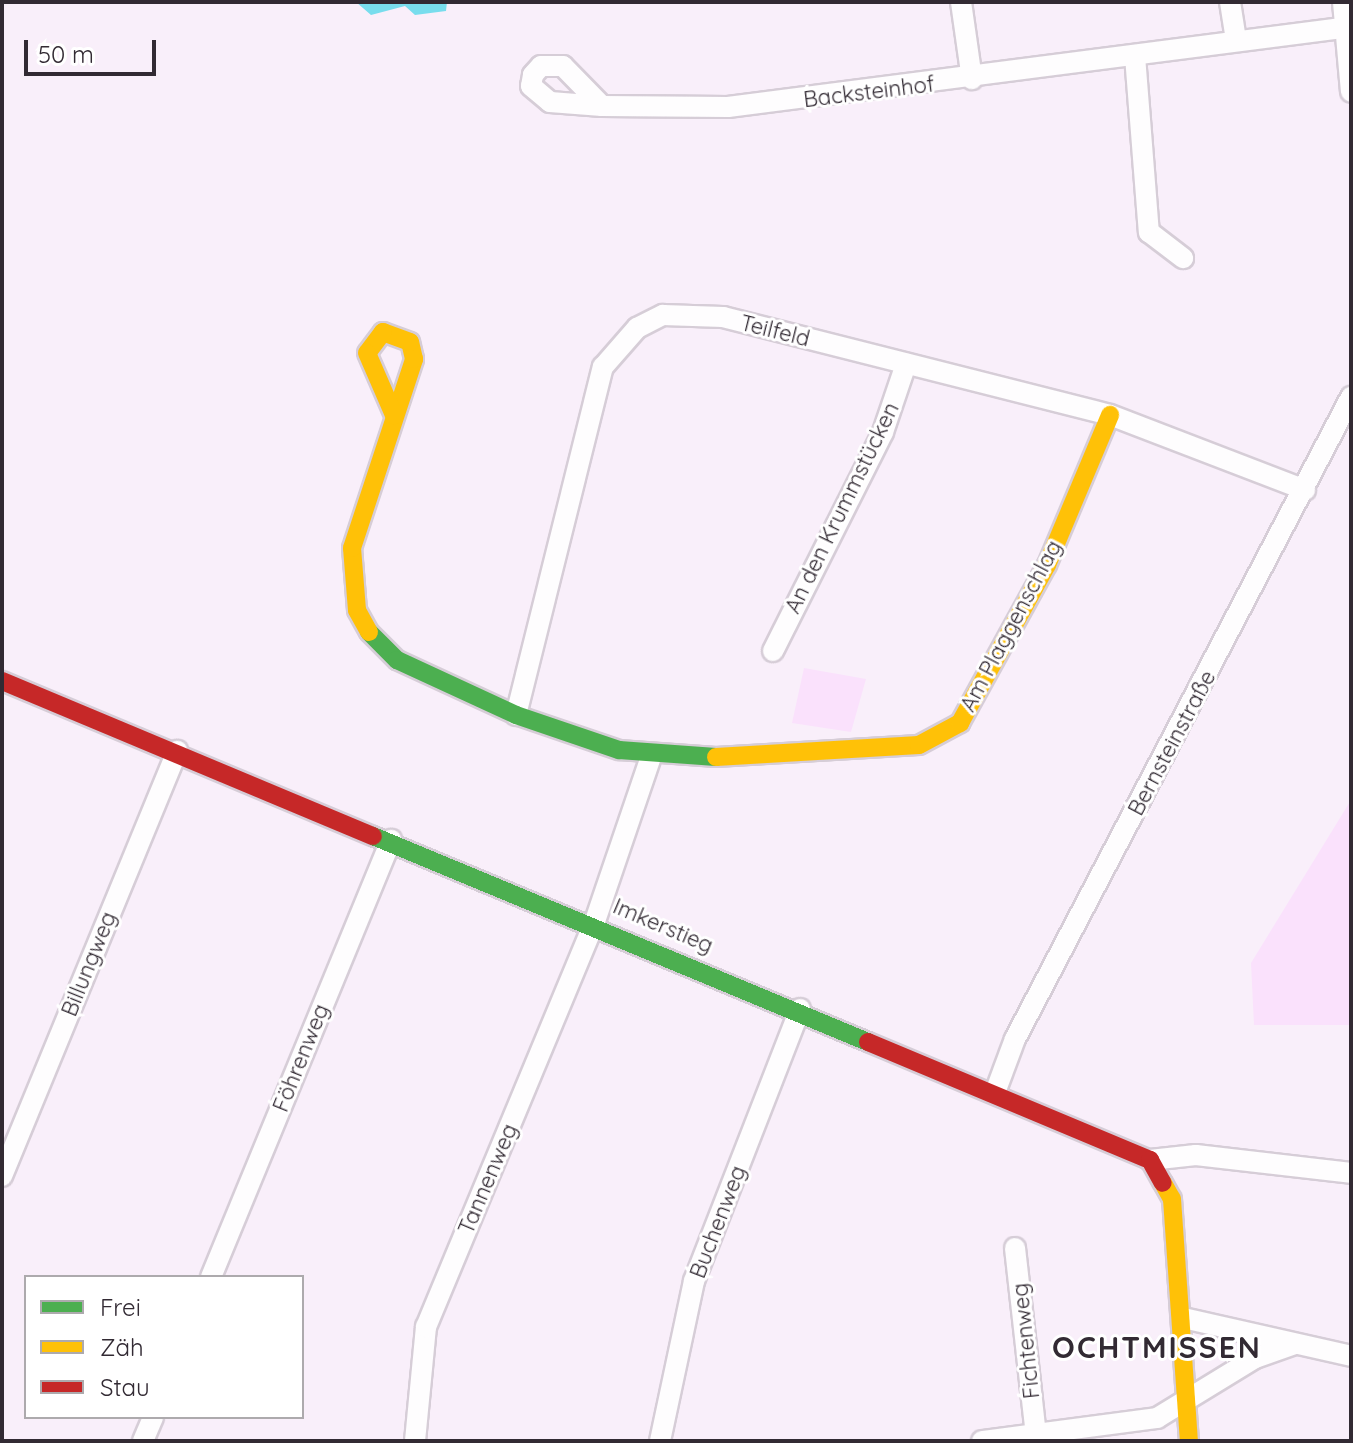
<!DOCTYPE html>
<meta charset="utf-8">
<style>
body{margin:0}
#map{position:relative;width:1353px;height:1443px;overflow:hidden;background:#f9effa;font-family:Quicksand,sans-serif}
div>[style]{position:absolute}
.green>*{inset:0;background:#fae1fc}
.water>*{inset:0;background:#78dded}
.roads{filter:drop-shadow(2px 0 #d6cdd7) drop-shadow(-2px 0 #d6cdd7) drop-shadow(0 2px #d6cdd7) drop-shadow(0 -2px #d6cdd7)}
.street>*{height:20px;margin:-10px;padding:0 10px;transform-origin:10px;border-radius:10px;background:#fefdfe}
.fast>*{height:18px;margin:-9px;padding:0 9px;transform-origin:9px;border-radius:9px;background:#4caf50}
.slow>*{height:18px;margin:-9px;padding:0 9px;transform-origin:9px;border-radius:9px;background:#ffc107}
.jam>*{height:18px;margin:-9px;padding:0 9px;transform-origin:9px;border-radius:9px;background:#c62828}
span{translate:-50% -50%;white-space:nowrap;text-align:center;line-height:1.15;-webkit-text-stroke:6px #fff;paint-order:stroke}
.street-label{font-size:22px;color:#322a33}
.district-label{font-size:30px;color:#322a33;font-weight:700;letter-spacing:2px}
.frame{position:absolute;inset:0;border:4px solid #322a33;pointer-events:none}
.legend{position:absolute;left:24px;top:1275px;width:280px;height:144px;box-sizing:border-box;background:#fff;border:2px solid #adaaad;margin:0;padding:10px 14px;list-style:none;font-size:24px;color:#322a33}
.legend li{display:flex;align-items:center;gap:16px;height:40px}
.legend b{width:40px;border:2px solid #adaaad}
.scale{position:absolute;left:24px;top:40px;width:132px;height:36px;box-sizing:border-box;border:4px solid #322a33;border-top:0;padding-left:10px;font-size:24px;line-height:28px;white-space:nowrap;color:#322a33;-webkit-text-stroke:6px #fff;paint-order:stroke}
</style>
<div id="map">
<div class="green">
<i style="clip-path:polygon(804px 668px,866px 679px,851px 732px,792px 723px)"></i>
<i style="clip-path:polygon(1351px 800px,1351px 1025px,1254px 1025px,1251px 963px)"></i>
</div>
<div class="water">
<i style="clip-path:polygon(356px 2px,447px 2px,446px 11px,415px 15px,405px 6px,371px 15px)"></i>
</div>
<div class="roads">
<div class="street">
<i style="left:961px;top:2px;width:78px;rotate:81.9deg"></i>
<i style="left:1230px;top:2px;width:39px;rotate:81deg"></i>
<i style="left:1343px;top:2px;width:90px;rotate:84.9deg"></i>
<i style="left:1135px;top:56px;width:177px;rotate:85.5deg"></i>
<i style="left:1149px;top:232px;width:43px;rotate:37.4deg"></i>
<i style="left:602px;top:106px;width:56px;rotate:-134.3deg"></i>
<i style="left:563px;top:66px;width:22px;rotate:180deg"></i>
<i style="left:541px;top:66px;width:12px;rotate:132deg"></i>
<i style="left:533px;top:75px;width:11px;rotate:100deg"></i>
<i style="left:531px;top:86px;width:25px;rotate:40deg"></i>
<i style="left:550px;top:102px;width:52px;rotate:4.4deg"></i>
<i style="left:602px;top:106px;width:126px;rotate:0.5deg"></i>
<i style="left:728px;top:107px;width:619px;rotate:-7.33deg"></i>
<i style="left:773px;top:651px;width:245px;rotate:-63.3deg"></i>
<i style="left:883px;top:432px;width:72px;rotate:-71.3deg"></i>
<i style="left:516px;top:715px;width:359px;rotate:-76deg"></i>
<i style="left:603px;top:367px;width:52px;rotate:-48.9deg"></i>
<i style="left:637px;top:328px;width:29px;rotate:-27deg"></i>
<i style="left:663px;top:315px;width:60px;rotate:1.9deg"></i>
<i style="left:723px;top:317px;width:399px;rotate:14.2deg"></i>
<i style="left:1110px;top:415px;width:209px;rotate:21deg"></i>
<i style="left:996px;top:1090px;width:54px;rotate:-69.6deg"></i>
<i style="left:1015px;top:1039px;width:725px;rotate:-62.37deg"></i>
<i style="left:1150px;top:1160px;width:46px;rotate:-6.2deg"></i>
<i style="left:1196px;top:1155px;width:156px;rotate:6.6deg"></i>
<i style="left:2px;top:1176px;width:460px;rotate:-67.6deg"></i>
<i style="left:1015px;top:1248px;width:187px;rotate:83.6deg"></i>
<i style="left:211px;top:1277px;width:473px;rotate:-67.6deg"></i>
<i style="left:1183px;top:1318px;width:172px;rotate:12.7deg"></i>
<i style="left:143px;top:1441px;width:26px;rotate:-67deg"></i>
<i style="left:415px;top:1441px;width:115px;rotate:-84.5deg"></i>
<i style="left:426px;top:1327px;width:437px;rotate:-67.4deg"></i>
<i style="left:594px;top:924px;width:176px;rotate:-71.2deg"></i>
<i style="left:660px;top:1441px;width:164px;rotate:-78deg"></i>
<i style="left:694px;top:1281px;width:292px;rotate:-68.7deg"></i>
<i style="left:982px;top:1441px;width:177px;rotate:-7.5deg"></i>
<i style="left:1157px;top:1418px;width:115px;rotate:-31.5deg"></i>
<i style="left:1255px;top:1358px;width:42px;rotate:-19.3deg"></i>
</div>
<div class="fast">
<i style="left:369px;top:632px;width:40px;rotate:45deg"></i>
<i style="left:397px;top:660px;width:131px;rotate:24.8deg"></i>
<i style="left:516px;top:715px;width:109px;rotate:18.8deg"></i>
<i style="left:619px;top:750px;width:97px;rotate:4.1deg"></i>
<i style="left:373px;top:836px;width:536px;rotate:22.6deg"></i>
</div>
<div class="slow">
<i style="left:369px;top:632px;width:25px;rotate:-119deg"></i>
<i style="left:357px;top:610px;width:62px;rotate:-94.6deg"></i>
<i style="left:352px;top:548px;width:199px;rotate:-71.8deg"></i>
<i style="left:414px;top:359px;width:17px;rotate:-103deg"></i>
<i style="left:410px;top:342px;width:29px;rotate:-160deg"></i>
<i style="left:383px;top:332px;width:26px;rotate:127deg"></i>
<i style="left:367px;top:353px;width:68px;rotate:66.5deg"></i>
<i style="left:716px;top:757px;width:203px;rotate:-3.4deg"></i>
<i style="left:919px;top:745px;width:47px;rotate:-28.2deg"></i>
<i style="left:960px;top:723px;width:180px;rotate:-61.2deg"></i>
<i style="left:1047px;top:565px;width:163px;rotate:-67.2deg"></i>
<i style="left:1163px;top:1183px;width:18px;rotate:61deg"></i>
<i style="left:1172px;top:1199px;width:243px;rotate:86deg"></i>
</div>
<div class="jam">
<i style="left:2px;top:681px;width:402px;rotate:22.7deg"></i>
<i style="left:868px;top:1042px;width:306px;rotate:22.7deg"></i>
<i style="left:1150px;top:1160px;width:26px;rotate:61deg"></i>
</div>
</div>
<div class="street-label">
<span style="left:869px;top:92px;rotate:-7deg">Backsteinhof</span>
<span style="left:775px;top:331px;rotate:14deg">Teilfeld</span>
<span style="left:842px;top:508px;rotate:-64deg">An den Krummstücken</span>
<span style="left:1011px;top:626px;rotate:-62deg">Am Plaggenschlag</span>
<span style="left:1172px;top:743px;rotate:-62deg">Bernsteinstraße</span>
<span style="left:663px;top:926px;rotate:23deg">Imkerstieg</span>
<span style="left:89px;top:964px;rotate:-68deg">Billungweg</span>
<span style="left:301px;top:1058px;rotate:-68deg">Föhrenweg</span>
<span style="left:488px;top:1179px;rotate:-67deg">Tannenweg</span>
<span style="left:718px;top:1222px;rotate:-69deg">Buchenweg</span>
<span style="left:1026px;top:1341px;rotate:-96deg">Fichtenweg</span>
</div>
<div class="district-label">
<span style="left:1157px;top:1347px">OCHTMISSEN</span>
</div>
<div class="frame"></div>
<ul class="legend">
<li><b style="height:10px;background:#4caf50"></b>Frei</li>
<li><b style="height:10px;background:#ffc107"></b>Zäh</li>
<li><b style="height:10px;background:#c62828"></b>Stau</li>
</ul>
<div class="scale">50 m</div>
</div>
